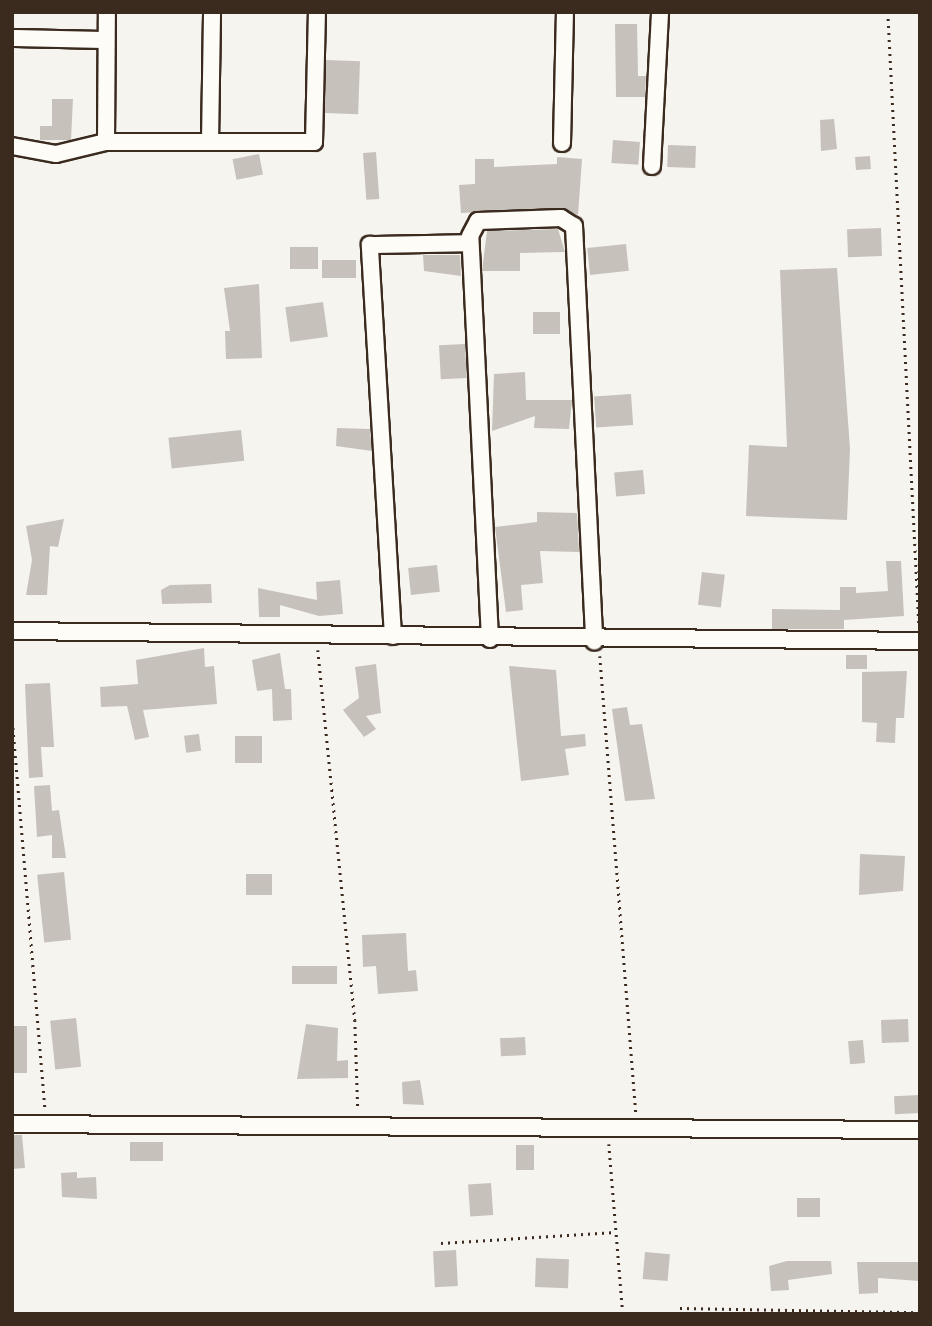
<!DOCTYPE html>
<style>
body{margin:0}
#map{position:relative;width:932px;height:1326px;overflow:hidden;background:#f5f4ee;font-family:Itim,sans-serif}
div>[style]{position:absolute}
.building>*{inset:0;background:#c7c1bb;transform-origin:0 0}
.path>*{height:2.5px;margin-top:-1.25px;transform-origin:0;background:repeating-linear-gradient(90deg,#3b2a1e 0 2px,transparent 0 7px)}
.roads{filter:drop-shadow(2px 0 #3b2a1e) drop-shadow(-2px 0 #3b2a1e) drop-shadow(0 2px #3b2a1e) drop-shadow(0 -2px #3b2a1e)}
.street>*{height:16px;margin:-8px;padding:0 8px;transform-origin:8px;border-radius:8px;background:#fdfcf7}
span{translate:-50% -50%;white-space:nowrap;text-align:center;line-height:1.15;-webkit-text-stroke:7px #fdfcf7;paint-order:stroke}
.frame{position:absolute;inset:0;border:14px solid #3b2a1e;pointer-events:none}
</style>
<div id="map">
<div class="building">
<i style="clip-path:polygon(615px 24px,637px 24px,638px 76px,646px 76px,645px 97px,616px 97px)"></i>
<i style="left:326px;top:60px;width:34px;height:53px;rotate:2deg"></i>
<i style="clip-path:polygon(52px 99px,73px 99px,71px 140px,40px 140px,40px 126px,52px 126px)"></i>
<i style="clip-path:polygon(834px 119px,837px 149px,821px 151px,820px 120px)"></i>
<i style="left:613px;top:140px;width:27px;height:23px;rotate:4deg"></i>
<i style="left:668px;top:145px;width:28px;height:22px;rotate:2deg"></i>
<i style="left:376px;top:152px;width:47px;height:13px;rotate:86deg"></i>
<i style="left:259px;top:154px;width:21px;height:27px;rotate:79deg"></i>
<i style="left:870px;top:156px;width:13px;height:15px;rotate:86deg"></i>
<i style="clip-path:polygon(557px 157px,582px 159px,578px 215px,561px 208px,461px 213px,459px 185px,475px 184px,475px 159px,494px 159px,494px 167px,557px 164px)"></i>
<i style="left:881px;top:228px;width:28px;height:34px;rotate:88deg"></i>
<i style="clip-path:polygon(558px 229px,565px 252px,520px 253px,520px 271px,482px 271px,487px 231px)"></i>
<i style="left:626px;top:244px;width:27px;height:39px;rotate:84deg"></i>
<i style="left:290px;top:247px;width:28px;height:22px"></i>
<i style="clip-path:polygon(423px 255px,460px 255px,461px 276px,424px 271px)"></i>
<i style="left:322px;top:260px;width:34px;height:18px"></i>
<i style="clip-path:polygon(837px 268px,850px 449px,847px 520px,746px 516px,749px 445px,787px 447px,780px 270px)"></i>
<i style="clip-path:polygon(259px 284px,262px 358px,226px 359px,225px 331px,230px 331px,224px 288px)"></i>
<i style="left:323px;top:302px;width:35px;height:38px;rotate:82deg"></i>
<i style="left:533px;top:312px;width:27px;height:22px"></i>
<i style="left:465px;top:344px;width:34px;height:26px;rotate:87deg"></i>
<i style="clip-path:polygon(525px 372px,526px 400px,572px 400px,569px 429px,534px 428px,535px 416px,492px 431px,494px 374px)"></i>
<i style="left:631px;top:394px;width:31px;height:37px;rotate:86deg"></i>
<i style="clip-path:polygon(337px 428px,370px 429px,372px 451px,336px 446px)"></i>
<i style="left:241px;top:430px;width:31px;height:73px;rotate:84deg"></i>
<i style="left:643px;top:470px;width:24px;height:29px;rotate:85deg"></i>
<i style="clip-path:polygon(537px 512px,577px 513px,579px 552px,540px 551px,543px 583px,521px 585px,523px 610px,506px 612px,495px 527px,537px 522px)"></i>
<i style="clip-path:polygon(64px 519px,58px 547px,50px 546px,47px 595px,26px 595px,32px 560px,26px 526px)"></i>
<i style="clip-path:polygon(886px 561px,901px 561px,904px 616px,844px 620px,844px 629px,772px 629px,772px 609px,840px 610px,840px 587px,856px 587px,856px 593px,888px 591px)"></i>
<i style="left:437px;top:565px;width:27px;height:29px;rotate:84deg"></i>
<i style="left:702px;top:572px;width:23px;height:33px;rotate:7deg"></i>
<i style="clip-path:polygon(340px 580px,343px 614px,319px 616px,280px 605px,280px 617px,259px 617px,258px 588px,317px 600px,316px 582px)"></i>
<i style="clip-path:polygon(211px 584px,212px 603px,162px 604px,161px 590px,170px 585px)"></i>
<i style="clip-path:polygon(204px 648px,205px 667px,214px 666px,217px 704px,143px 710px,149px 737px,135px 740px,127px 706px,101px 707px,100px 687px,138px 684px,136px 660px)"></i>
<i style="clip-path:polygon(280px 653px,285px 689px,291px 689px,292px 720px,273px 721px,272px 689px,257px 691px,252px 660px)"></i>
<i style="left:846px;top:655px;width:21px;height:14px"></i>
<i style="clip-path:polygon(376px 664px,381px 713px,366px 716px,376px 729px,364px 737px,343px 710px,359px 698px,355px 667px)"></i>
<i style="clip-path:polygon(509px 666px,556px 670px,561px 736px,585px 734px,586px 746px,565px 749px,569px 775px,521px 781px)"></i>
<i style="clip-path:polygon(907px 671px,904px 718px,896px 718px,895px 743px,876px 742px,877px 723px,862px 722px,862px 672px)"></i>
<i style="clip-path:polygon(50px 683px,54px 747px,41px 747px,43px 777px,29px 778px,25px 684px)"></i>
<i style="clip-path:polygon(627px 707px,630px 725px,642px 724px,655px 799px,625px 801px,612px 709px)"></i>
<i style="left:199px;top:734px;width:17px;height:15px;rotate:83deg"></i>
<i style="left:262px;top:736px;width:27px;height:27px;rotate:90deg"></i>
<i style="clip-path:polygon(50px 785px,52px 811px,59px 810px,66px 858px,52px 858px,52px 835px,37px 837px,34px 786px)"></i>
<i style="clip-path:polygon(860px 854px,905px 856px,903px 891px,859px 895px)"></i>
<i style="left:64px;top:872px;width:68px;height:27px;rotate:84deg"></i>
<i style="left:272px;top:874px;width:21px;height:26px;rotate:90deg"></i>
<i style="clip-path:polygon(406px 933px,408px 971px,416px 970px,418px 991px,378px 994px,376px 966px,363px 967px,362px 935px)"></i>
<i style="left:337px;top:966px;width:18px;height:45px;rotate:90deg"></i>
<i style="left:76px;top:1018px;width:49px;height:26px;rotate:84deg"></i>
<i style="left:908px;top:1019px;width:23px;height:27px;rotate:88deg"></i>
<i style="clip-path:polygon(306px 1024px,338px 1028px,337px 1061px,348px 1060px,348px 1078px,297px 1079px)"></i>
<i style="left:12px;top:1026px;width:15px;height:47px"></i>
<i style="left:525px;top:1037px;width:18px;height:25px;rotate:87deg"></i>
<i style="left:863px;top:1040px;width:23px;height:15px;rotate:85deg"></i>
<i style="clip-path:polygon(420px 1080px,424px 1105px,403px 1104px,402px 1082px)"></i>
<i style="left:919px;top:1095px;width:18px;height:25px;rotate:87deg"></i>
<i style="clip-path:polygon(12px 1135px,22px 1135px,25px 1168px,12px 1169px)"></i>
<i style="left:130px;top:1142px;width:33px;height:19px"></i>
<i style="left:516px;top:1145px;width:18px;height:25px"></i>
<i style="clip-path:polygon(77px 1172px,77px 1178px,96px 1177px,97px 1199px,62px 1197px,61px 1173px)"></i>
<i style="left:491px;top:1183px;width:32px;height:23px;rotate:86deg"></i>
<i style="left:797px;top:1198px;width:23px;height:19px"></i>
<i style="left:456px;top:1250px;width:36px;height:23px;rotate:87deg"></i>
<i style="left:645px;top:1252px;width:25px;height:27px;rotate:5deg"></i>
<i style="left:536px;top:1258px;width:33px;height:29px;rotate:2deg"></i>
<i style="clip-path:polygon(787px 1261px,831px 1261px,832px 1274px,788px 1280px,789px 1290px,771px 1291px,769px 1266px)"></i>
<i style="clip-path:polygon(857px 1262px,919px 1262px,920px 1281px,878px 1278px,878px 1293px,859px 1294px)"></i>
</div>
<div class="path">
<i style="left:888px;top:12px;width:613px;rotate:87.1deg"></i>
<i style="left:318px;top:650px;width:372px;rotate:84.3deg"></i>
<i style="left:355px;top:1020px;width:90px;rotate:88.1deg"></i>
<i style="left:600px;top:656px;width:458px;rotate:85.5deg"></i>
<i style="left:12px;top:714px;width:395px;rotate:85.2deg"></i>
<i style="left:609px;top:1144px;width:171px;rotate:85.3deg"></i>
<i style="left:441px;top:1243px;width:175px;rotate:-3.6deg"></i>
<i style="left:680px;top:1308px;width:240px;rotate:1deg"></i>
</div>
<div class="roads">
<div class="street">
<i style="left:12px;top:38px;width:94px;rotate:1.2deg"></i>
<i style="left:106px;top:142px;width:130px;rotate:-89.6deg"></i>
<i style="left:210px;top:142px;width:130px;rotate:-89.1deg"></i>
<i style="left:562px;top:143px;width:131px;rotate:-88.7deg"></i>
<i style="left:12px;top:146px;width:45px;rotate:10.3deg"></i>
<i style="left:56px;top:154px;width:51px;rotate:-13.5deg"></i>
<i style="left:106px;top:142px;width:208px"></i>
<i style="left:314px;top:142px;width:130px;rotate:-88.7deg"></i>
<i style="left:652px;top:166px;width:154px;rotate:-87deg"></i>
<i style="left:12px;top:631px;width:908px;rotate:0.63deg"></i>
<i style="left:393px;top:636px;width:392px;rotate:-93.4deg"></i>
<i style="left:370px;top:245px;width:100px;rotate:-1.1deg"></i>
<i style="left:490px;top:639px;width:403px;rotate:-92.8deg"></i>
<i style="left:470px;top:236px;width:17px;rotate:-62deg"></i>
<i style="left:478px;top:221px;width:83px;rotate:-2.1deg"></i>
<i style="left:561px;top:218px;width:15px;rotate:32deg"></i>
<i style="left:574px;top:226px;width:416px;rotate:87.2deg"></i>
<i style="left:12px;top:1124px;width:908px;rotate:0.38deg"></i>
</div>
</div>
<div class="frame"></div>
</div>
